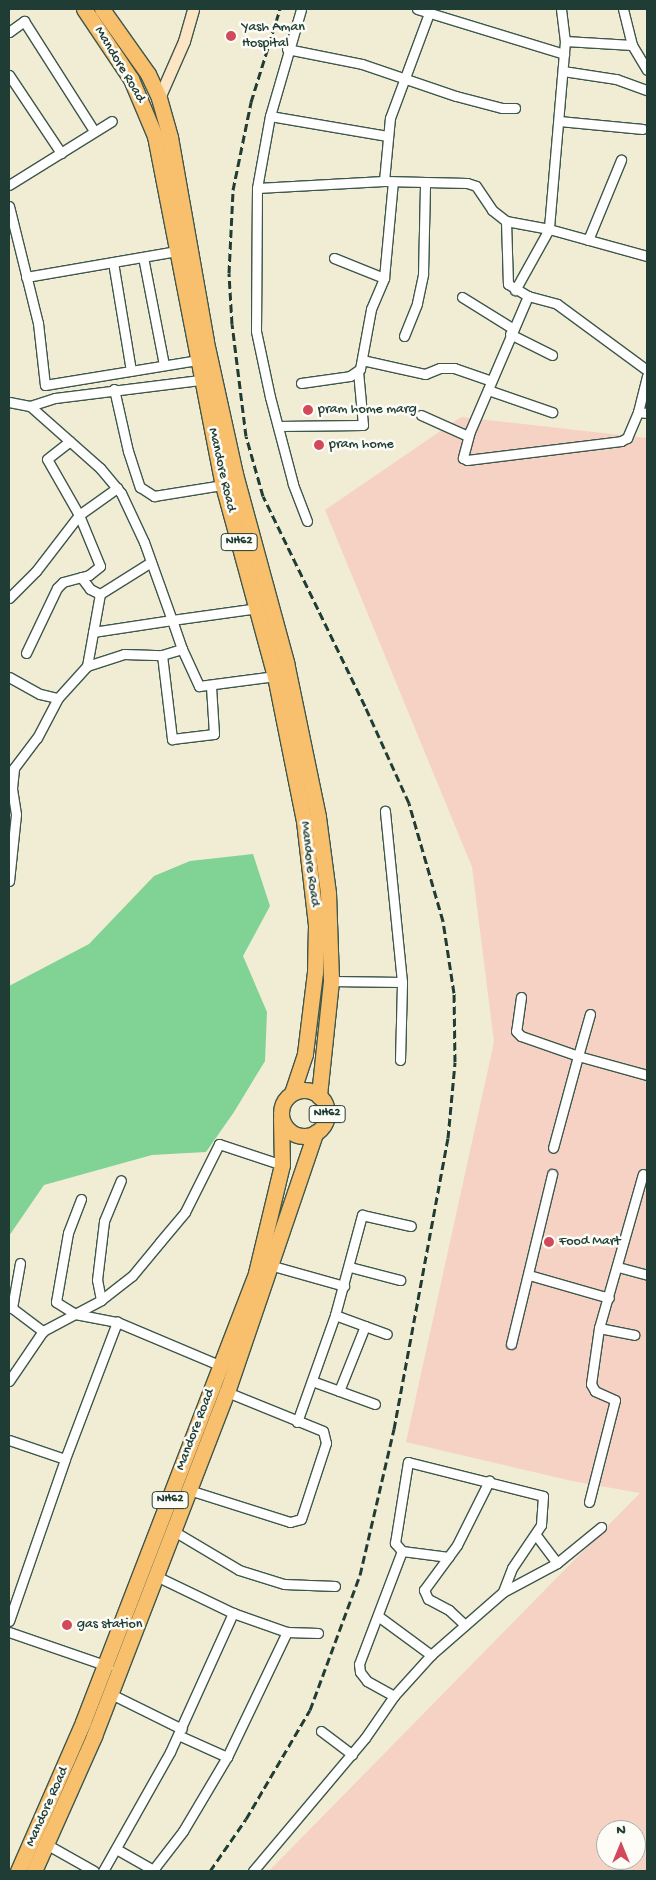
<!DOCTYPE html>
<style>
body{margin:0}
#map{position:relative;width:656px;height:1880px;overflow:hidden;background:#f1ecd4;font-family:"Gochi Hand",sans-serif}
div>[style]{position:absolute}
.built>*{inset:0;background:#f6d2c4}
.green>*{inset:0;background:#80d395}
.roads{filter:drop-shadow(1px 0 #3e574c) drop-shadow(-1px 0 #3e574c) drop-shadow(0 1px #3e574c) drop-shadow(0 -1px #3e574c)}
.street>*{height:9px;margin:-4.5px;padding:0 4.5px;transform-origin:4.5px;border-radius:4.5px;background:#fff}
.secondary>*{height:11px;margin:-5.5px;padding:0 5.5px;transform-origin:5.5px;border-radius:5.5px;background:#fce5c4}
.highway>*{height:15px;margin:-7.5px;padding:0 7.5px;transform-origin:7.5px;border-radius:7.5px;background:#f8bf6c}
.highway>.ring{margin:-7.5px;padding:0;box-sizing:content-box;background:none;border:15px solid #f8bf6c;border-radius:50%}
.rail>*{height:3px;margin-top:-1.5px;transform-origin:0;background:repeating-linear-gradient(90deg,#1f3d34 0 8px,transparent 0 12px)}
.dots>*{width:14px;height:14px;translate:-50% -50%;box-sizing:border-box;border:2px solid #fdfcf7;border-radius:50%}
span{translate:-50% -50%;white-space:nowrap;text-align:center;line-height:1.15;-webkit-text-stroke:5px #fdfcf7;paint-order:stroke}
.shield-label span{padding:1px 4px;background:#fdfcf7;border:1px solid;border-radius:4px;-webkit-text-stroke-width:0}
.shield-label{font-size:12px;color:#1f3d34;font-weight:700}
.poi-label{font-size:14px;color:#1f3d34}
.left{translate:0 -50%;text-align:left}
.street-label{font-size:14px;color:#1f3d34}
.frame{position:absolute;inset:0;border:10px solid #1f3d34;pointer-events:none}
.north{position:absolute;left:596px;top:1820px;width:50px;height:50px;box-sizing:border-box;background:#fdfcf7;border:1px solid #a4b0a9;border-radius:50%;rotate:0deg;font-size:14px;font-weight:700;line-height:20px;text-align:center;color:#1f3d34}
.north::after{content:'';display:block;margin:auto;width:18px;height:22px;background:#d1495b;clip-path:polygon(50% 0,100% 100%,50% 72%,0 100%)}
</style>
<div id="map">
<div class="built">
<i style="clip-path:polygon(evenodd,461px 417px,647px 438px,647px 1871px,269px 1871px,640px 1493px,572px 1481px,406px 1442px,494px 1042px,472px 867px,325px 510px,461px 417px,606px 1830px,636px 1830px,636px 1860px,606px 1860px,606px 1830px)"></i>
</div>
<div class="green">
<i style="clip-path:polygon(253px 854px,270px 906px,243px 956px,267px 1012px,265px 1061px,234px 1112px,206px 1152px,152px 1155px,44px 1185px,9px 1236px,9px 986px,89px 944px,154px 876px,190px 861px)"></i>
</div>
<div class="roads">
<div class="street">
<i style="left:417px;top:9px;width:154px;rotate:17deg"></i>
<i style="left:561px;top:9px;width:32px;rotate:83deg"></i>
<i style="left:565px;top:41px;width:189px;rotate:94.9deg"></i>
<i style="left:549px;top:229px;width:102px;rotate:15.4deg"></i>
<i style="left:623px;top:9px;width:37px;rotate:76deg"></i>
<i style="left:632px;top:45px;width:29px;rotate:59deg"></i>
<i style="left:9px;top:32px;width:19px;rotate:-36deg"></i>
<i style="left:24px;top:21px;width:130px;rotate:57.5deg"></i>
<i style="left:565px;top:41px;width:67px;rotate:3.4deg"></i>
<i style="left:287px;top:49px;width:76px;rotate:11.3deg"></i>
<i style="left:362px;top:64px;width:99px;rotate:18.8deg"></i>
<i style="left:456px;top:96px;width:48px;rotate:14.6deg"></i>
<i style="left:502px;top:108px;width:13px"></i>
<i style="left:563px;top:71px;width:54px;rotate:8.6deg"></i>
<i style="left:616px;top:79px;width:33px;rotate:20deg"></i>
<i style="left:9px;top:75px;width:94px;rotate:56.3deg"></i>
<i style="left:270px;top:116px;width:119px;rotate:9.7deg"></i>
<i style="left:559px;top:121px;width:84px;rotate:5.4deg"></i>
<i style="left:384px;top:181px;width:63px;rotate:-84.6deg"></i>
<i style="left:390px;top:118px;width:112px;rotate:-69.6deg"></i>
<i style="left:9px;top:185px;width:121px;rotate:-31.9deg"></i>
<i style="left:257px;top:188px;width:73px;rotate:-79.8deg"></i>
<i style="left:270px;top:116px;width:111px;rotate:-73.8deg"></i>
<i style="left:9px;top:206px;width:121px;rotate:76.1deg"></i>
<i style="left:38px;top:323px;width:62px;rotate:83.6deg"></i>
<i style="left:45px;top:385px;width:154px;rotate:-9.3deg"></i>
<i style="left:506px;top:221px;width:63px;rotate:88.2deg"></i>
<i style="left:508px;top:284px;width:23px;rotate:31deg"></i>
<i style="left:528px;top:296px;width:30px;rotate:15deg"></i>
<i style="left:557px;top:304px;width:112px;rotate:36.3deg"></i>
<i style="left:588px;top:240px;width:87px;rotate:-67.6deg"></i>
<i style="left:143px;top:257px;width:110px;rotate:79deg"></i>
<i style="left:334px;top:258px;width:54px;rotate:21.8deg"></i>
<i style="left:113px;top:262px;width:110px;rotate:80.6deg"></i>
<i style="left:26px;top:277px;width:153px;rotate:-9.8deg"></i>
<i style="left:528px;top:296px;width:147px;rotate:113.2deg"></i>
<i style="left:470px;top:431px;width:28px;rotate:105deg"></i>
<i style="left:463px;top:458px;width:4px;rotate:27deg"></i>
<i style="left:467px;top:460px;width:155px;rotate:-7deg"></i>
<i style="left:621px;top:441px;width:7px;rotate:-27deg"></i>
<i style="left:627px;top:438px;width:28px;rotate:-67deg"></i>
<i style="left:462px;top:297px;width:59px;rotate:31.8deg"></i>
<i style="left:510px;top:334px;width:47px;rotate:26.6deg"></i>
<i style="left:404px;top:336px;width:35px;rotate:-68deg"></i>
<i style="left:417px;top:303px;width:30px;rotate:-78deg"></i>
<i style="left:423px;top:274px;width:91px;rotate:-88.7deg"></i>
<i style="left:362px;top:360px;width:65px;rotate:12.5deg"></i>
<i style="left:425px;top:374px;width:16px;rotate:-22deg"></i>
<i style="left:440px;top:368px;width:14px"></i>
<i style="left:454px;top:368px;width:39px;rotate:19deg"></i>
<i style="left:647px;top:376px;width:37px;rotate:104deg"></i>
<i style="left:638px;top:412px;width:9px;rotate:6deg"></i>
<i style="left:301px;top:383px;width:49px;rotate:-8.1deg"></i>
<i style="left:350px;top:376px;width:12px;rotate:-35deg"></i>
<i style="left:360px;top:369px;width:61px;rotate:-79.6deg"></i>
<i style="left:371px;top:309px;width:34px;rotate:-67deg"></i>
<i style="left:384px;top:278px;width:97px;rotate:-84.7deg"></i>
<i style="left:114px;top:389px;width:64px;rotate:77.3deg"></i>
<i style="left:128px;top:451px;width:38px;rotate:72deg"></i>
<i style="left:140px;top:487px;width:17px;rotate:33deg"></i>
<i style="left:154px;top:496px;width:70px;rotate:-9.1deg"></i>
<i style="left:488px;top:390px;width:68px;rotate:19deg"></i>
<i style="left:9px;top:402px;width:21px;rotate:11deg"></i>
<i style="left:30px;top:406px;width:26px;rotate:-18deg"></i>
<i style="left:55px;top:398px;width:146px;rotate:-7.1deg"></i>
<i style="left:30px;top:406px;width:94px;rotate:41.5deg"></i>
<i style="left:100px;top:468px;width:33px;rotate:50deg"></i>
<i style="left:121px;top:493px;width:54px;rotate:64.9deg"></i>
<i style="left:144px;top:542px;width:83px;rotate:70.3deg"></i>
<i style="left:172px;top:620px;width:87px;rotate:-7.9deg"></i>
<i style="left:421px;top:415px;width:51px;rotate:24.1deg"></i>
<i style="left:278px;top:426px;width:85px;rotate:-0.7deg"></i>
<i style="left:363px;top:425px;width:54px;rotate:-95.3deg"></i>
<i style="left:307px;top:521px;width:40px;rotate:-111deg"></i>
<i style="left:293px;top:484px;width:90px;rotate:-104.8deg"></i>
<i style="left:270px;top:397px;width:67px;rotate:-102deg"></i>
<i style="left:256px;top:331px;width:143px;rotate:-89.6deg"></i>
<i style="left:257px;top:188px;width:127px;rotate:-3.2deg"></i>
<i style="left:384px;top:181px;width:83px;rotate:1.4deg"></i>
<i style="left:467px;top:183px;width:9px;rotate:18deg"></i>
<i style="left:476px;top:186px;width:29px;rotate:56deg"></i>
<i style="left:492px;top:210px;width:18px;rotate:38deg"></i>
<i style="left:506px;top:221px;width:44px;rotate:10.5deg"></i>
<i style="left:549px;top:229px;width:70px;rotate:119.1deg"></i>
<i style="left:81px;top:577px;width:15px;rotate:53deg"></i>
<i style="left:90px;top:589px;width:11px;rotate:27deg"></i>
<i style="left:9px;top:598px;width:38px;rotate:-45deg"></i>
<i style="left:36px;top:571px;width:71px;rotate:-52.5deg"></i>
<i style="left:79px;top:515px;width:47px;rotate:-35.4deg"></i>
<i style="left:182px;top:649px;width:41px;rotate:65.3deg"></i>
<i style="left:199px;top:686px;width:77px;rotate:-7.5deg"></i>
<i style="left:26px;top:653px;width:72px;rotate:-64.5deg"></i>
<i style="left:57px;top:588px;width:8px;rotate:-45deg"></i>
<i style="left:63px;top:582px;width:27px;rotate:-15deg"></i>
<i style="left:89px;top:575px;width:14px;rotate:-39deg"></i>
<i style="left:100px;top:566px;width:55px;rotate:-112.4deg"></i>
<i style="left:79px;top:515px;width:64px;rotate:-119.7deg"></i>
<i style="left:47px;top:459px;width:29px;rotate:-38deg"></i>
<i style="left:162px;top:655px;width:85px;rotate:83.2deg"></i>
<i style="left:172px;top:739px;width:42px;rotate:-6.8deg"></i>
<i style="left:214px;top:734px;width:48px;rotate:-93.6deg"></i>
<i style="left:87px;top:666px;width:73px;rotate:-79.8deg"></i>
<i style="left:100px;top:594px;width:60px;rotate:-32.1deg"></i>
<i style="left:9px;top:677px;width:35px;rotate:29deg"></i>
<i style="left:40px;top:694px;width:18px;rotate:13deg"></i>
<i style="left:58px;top:698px;width:43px;rotate:-47.8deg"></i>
<i style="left:87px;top:666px;width:39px;rotate:-18deg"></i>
<i style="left:124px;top:654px;width:38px;rotate:2deg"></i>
<i style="left:162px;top:655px;width:21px;rotate:-17deg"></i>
<i style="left:182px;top:649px;width:31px;rotate:-109deg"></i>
<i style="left:172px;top:620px;width:80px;rotate:171.4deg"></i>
<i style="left:9px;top:881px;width:67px;rotate:-84deg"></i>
<i style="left:16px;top:814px;width:26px;rotate:-99deg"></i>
<i style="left:12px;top:788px;width:20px;rotate:-84deg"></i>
<i style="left:14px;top:768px;width:38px;rotate:-53deg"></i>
<i style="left:37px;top:738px;width:45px;rotate:-62.3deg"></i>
<i style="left:331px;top:981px;width:71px;rotate:0.8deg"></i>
<i style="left:402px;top:982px;width:172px;rotate:-95.7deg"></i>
<i style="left:521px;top:997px;width:34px;rotate:98deg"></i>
<i style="left:516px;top:1031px;width:7px;rotate:45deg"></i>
<i style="left:521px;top:1036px;width:60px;rotate:19.3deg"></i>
<i style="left:578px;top:1056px;width:95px;rotate:105.2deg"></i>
<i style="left:590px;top:1014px;width:44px;rotate:105.9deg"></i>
<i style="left:578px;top:1056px;width:72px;rotate:15.4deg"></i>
<i style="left:400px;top:1060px;width:78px;rotate:-88.5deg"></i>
<i style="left:81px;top:1199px;width:36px;rotate:111deg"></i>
<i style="left:68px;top:1233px;width:70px;rotate:99.9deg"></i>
<i style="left:56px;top:1302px;width:22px;rotate:32deg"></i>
<i style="left:75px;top:1314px;width:30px;rotate:-28deg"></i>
<i style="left:101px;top:1300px;width:39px;rotate:-38deg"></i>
<i style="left:132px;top:1276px;width:44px;rotate:-50.5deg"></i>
<i style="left:160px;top:1242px;width:39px;rotate:-50deg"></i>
<i style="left:185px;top:1212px;width:76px;rotate:-63.4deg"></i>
<i style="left:219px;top:1144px;width:66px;rotate:18.4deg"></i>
<i style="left:20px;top:1263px;width:46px;rotate:100.1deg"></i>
<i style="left:12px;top:1308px;width:39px;rotate:37deg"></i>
<i style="left:273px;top:1266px;width:74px;rotate:15.7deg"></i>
<i style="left:350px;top:1267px;width:52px;rotate:14.6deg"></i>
<i style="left:618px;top:1267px;width:30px;rotate:15deg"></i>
<i style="left:529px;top:1275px;width:83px;rotate:16deg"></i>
<i style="left:101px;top:1300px;width:20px;rotate:-101deg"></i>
<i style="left:97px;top:1280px;width:59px;rotate:-83.2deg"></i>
<i style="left:104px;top:1221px;width:44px;rotate:-67.5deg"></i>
<i style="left:335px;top:1315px;width:55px;rotate:20.1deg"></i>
<i style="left:599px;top:1328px;width:36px;rotate:11deg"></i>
<i style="left:511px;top:1344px;width:175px;rotate:-76.4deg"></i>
<i style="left:9px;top:1381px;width:60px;rotate:-55.8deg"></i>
<i style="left:43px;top:1331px;width:36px;rotate:-28deg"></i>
<i style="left:75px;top:1314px;width:43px;rotate:10.8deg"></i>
<i style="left:117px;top:1322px;width:113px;rotate:22.9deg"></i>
<i style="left:312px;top:1381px;width:67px;rotate:20.1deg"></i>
<i style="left:339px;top:1391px;width:70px;rotate:-68.2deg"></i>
<i style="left:297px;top:1422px;width:114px;rotate:-70.4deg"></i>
<i style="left:335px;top:1315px;width:104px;rotate:-74.9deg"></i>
<i style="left:362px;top:1215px;width:50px;rotate:12.7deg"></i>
<i style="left:9px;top:1440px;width:59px;rotate:18.7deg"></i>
<i style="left:65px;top:1459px;width:147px;rotate:-69.2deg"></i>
<i style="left:408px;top:1462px;width:139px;rotate:14.1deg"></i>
<i style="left:543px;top:1496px;width:29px;rotate:94deg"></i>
<i style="left:541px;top:1525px;width:52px;rotate:124deg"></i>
<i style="left:512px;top:1568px;width:26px;rotate:111deg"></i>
<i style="left:503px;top:1592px;width:96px;rotate:138.8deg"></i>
<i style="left:431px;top:1655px;width:55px;rotate:132.1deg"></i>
<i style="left:394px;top:1696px;width:31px;rotate:-151deg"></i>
<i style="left:367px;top:1681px;width:11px;rotate:-128deg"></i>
<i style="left:360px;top:1672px;width:8px;rotate:-97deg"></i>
<i style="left:359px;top:1664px;width:121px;rotate:-69.2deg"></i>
<i style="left:402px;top:1551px;width:11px;rotate:-131deg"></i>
<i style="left:395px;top:1543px;width:82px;rotate:-80.9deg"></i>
<i style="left:189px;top:1490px;width:106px;rotate:17.6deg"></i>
<i style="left:290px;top:1522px;width:11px;rotate:-15deg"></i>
<i style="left:301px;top:1519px;width:80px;rotate:-71.8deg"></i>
<i style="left:326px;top:1443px;width:12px;rotate:-104deg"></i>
<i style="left:323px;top:1431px;width:104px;rotate:-157.9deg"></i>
<i style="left:589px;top:1502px;width:105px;rotate:-75.7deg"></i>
<i style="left:615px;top:1400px;width:22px;rotate:-156deg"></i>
<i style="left:595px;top:1391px;width:8px;rotate:-120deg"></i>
<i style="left:591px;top:1384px;width:57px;rotate:-81.9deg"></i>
<i style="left:599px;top:1328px;width:160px;rotate:-74.1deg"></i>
<i style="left:172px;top:1530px;width:78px;rotate:30.8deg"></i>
<i style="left:239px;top:1570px;width:47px;rotate:17.3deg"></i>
<i style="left:284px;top:1584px;width:51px;rotate:2.2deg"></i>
<i style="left:402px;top:1551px;width:47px;rotate:7.3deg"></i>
<i style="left:557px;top:1563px;width:57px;rotate:-39.3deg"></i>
<i style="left:156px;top:1576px;width:85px;rotate:25.7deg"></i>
<i style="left:233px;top:1613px;width:57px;rotate:19.4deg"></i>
<i style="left:287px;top:1632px;width:31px;rotate:2deg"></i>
<i style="left:503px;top:1592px;width:61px;rotate:-28.2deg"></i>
<i style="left:557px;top:1563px;width:36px;rotate:-127deg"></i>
<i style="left:378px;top:1616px;width:66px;rotate:36.3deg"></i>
<i style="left:9px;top:1621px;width:171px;rotate:-70.9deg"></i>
<i style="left:465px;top:1625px;width:22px;rotate:-137deg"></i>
<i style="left:449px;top:1610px;width:24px;rotate:-152deg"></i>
<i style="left:428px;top:1599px;width:10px;rotate:-114deg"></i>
<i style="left:424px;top:1590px;width:56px;rotate:-53.7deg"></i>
<i style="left:457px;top:1545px;width:72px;rotate:-63.4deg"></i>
<i style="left:9px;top:1632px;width:105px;rotate:19deg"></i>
<i style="left:109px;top:1693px;width:81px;rotate:26.3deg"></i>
<i style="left:321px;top:1731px;width:39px;rotate:37deg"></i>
<i style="left:178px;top:1735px;width:54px;rotate:24.2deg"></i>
<i style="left:227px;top:1757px;width:139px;rotate:-64.4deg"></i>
<i style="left:46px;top:1844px;width:55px;rotate:29.4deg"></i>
<i style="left:118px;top:1850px;width:43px;rotate:29.6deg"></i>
<i style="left:153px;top:1870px;width:49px;rotate:-52.4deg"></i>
<i style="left:183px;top:1831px;width:86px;rotate:-59.3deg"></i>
<i style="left:103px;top:1871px;width:137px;rotate:-60.6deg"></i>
<i style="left:170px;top:1752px;width:153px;rotate:-65.6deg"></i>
<i style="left:253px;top:1871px;width:174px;rotate:-49.9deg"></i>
<i style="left:365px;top:1738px;width:51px;rotate:-55.4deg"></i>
</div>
<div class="secondary">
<i style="left:159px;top:98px;width:62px;rotate:-66.3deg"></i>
<i style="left:184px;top:41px;width:33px;rotate:-74deg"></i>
</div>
<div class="highway">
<i style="left:84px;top:9px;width:84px;rotate:56.1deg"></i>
<i style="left:131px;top:79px;width:62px;rotate:67.2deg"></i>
<i style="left:155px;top:136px;width:356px;rotate:79deg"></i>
<i style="left:223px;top:485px;width:198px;rotate:74.8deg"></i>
<i style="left:275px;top:676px;width:148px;rotate:78.7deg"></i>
<i style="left:304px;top:821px;width:105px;rotate:83.4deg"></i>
<i style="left:316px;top:925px;width:47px;rotate:91.2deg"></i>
<i style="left:315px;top:972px;width:83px;rotate:97deg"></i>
<i style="left:305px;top:1054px;width:41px;rotate:108.4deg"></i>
<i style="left:102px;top:9px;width:80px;rotate:54.7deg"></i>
<i style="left:148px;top:74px;width:26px;rotate:65deg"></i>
<i style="left:159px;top:98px;width:41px;rotate:74.2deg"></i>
<i style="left:170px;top:137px;width:208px;rotate:80deg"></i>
<i style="left:206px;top:342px;width:135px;rotate:77.6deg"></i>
<i style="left:235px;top:474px;width:195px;rotate:74.8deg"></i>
<i style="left:286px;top:662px;width:158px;rotate:78.3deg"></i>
<i style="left:318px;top:817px;width:77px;rotate:82.5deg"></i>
<i style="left:328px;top:893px;width:88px;rotate:88deg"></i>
<i style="left:331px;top:981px;width:116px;rotate:96deg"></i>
<i class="ring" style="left:281px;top:1090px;width:31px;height:31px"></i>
<i style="left:18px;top:1871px;width:163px;rotate:-66.4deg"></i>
<i style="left:83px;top:1722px;width:481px;rotate:-68.9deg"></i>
<i style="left:256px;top:1273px;width:111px;rotate:-76.5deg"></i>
<i style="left:282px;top:1165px;width:46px;rotate:-91.2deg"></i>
<i style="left:34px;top:1871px;width:148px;rotate:-66deg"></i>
<i style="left:94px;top:1736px;width:369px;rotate:-68.9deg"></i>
<i style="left:227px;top:1392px;width:274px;rotate:-71.2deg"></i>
</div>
</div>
<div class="rail">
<i style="left:210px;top:1871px;width:63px;rotate:-55.3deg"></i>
<i style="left:246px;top:1819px;width:126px;rotate:-59.6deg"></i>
<i style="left:310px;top:1710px;width:144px;rotate:-69.7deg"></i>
<i style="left:360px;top:1575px;width:150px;rotate:-76.9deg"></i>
<i style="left:394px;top:1429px;width:296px;rotate:-79.5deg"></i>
<i style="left:448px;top:1138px;width:76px;rotate:-84.7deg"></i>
<i style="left:455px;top:1062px;width:69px;rotate:-90.8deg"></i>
<i style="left:454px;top:993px;width:73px;rotate:-98.7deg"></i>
<i style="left:443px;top:921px;width:123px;rotate:-106.1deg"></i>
<i style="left:409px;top:803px;width:107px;rotate:-114.4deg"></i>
<i style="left:365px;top:706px;width:233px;rotate:-115.9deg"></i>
<i style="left:263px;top:496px;width:62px;rotate:-105.8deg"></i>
<i style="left:246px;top:436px;width:113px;rotate:-97.1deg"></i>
<i style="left:232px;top:324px;width:51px;rotate:-93.4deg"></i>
<i style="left:229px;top:273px;width:83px;rotate:-87.2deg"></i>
<i style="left:233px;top:190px;width:90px;rotate:-78.4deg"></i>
<i style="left:251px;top:102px;width:97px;rotate:-72.7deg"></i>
</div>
<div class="dots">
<i style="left:231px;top:36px;background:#d1495b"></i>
<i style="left:308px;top:410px;background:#d1495b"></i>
<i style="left:319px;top:445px;background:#d1495b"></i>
<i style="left:549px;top:1242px;background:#d1495b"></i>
<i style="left:67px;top:1625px;background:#d1495b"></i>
</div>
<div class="shield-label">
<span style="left:239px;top:542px">NH62</span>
<span style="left:327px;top:1114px">NH62</span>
<span style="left:170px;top:1500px">NH62</span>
</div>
<div class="poi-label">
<span class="left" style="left:242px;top:36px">Yash Aman<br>Hospital</span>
<span class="left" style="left:318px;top:410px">pram home marg</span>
<span class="left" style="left:329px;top:445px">pram home</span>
<span class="left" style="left:559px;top:1242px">Food Mart</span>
<span class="left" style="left:77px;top:1625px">gas station</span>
</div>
<div class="street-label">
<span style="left:119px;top:65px;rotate:59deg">Mandore Road</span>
<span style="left:221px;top:470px;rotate:77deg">Mandore Road</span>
<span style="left:309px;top:864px;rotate:83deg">Mandore Road</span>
<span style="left:196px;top:1430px;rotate:-69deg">Mandore Road</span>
<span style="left:48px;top:1807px;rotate:-66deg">Mandore Road</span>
</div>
<div class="frame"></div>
<div class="north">N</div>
</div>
